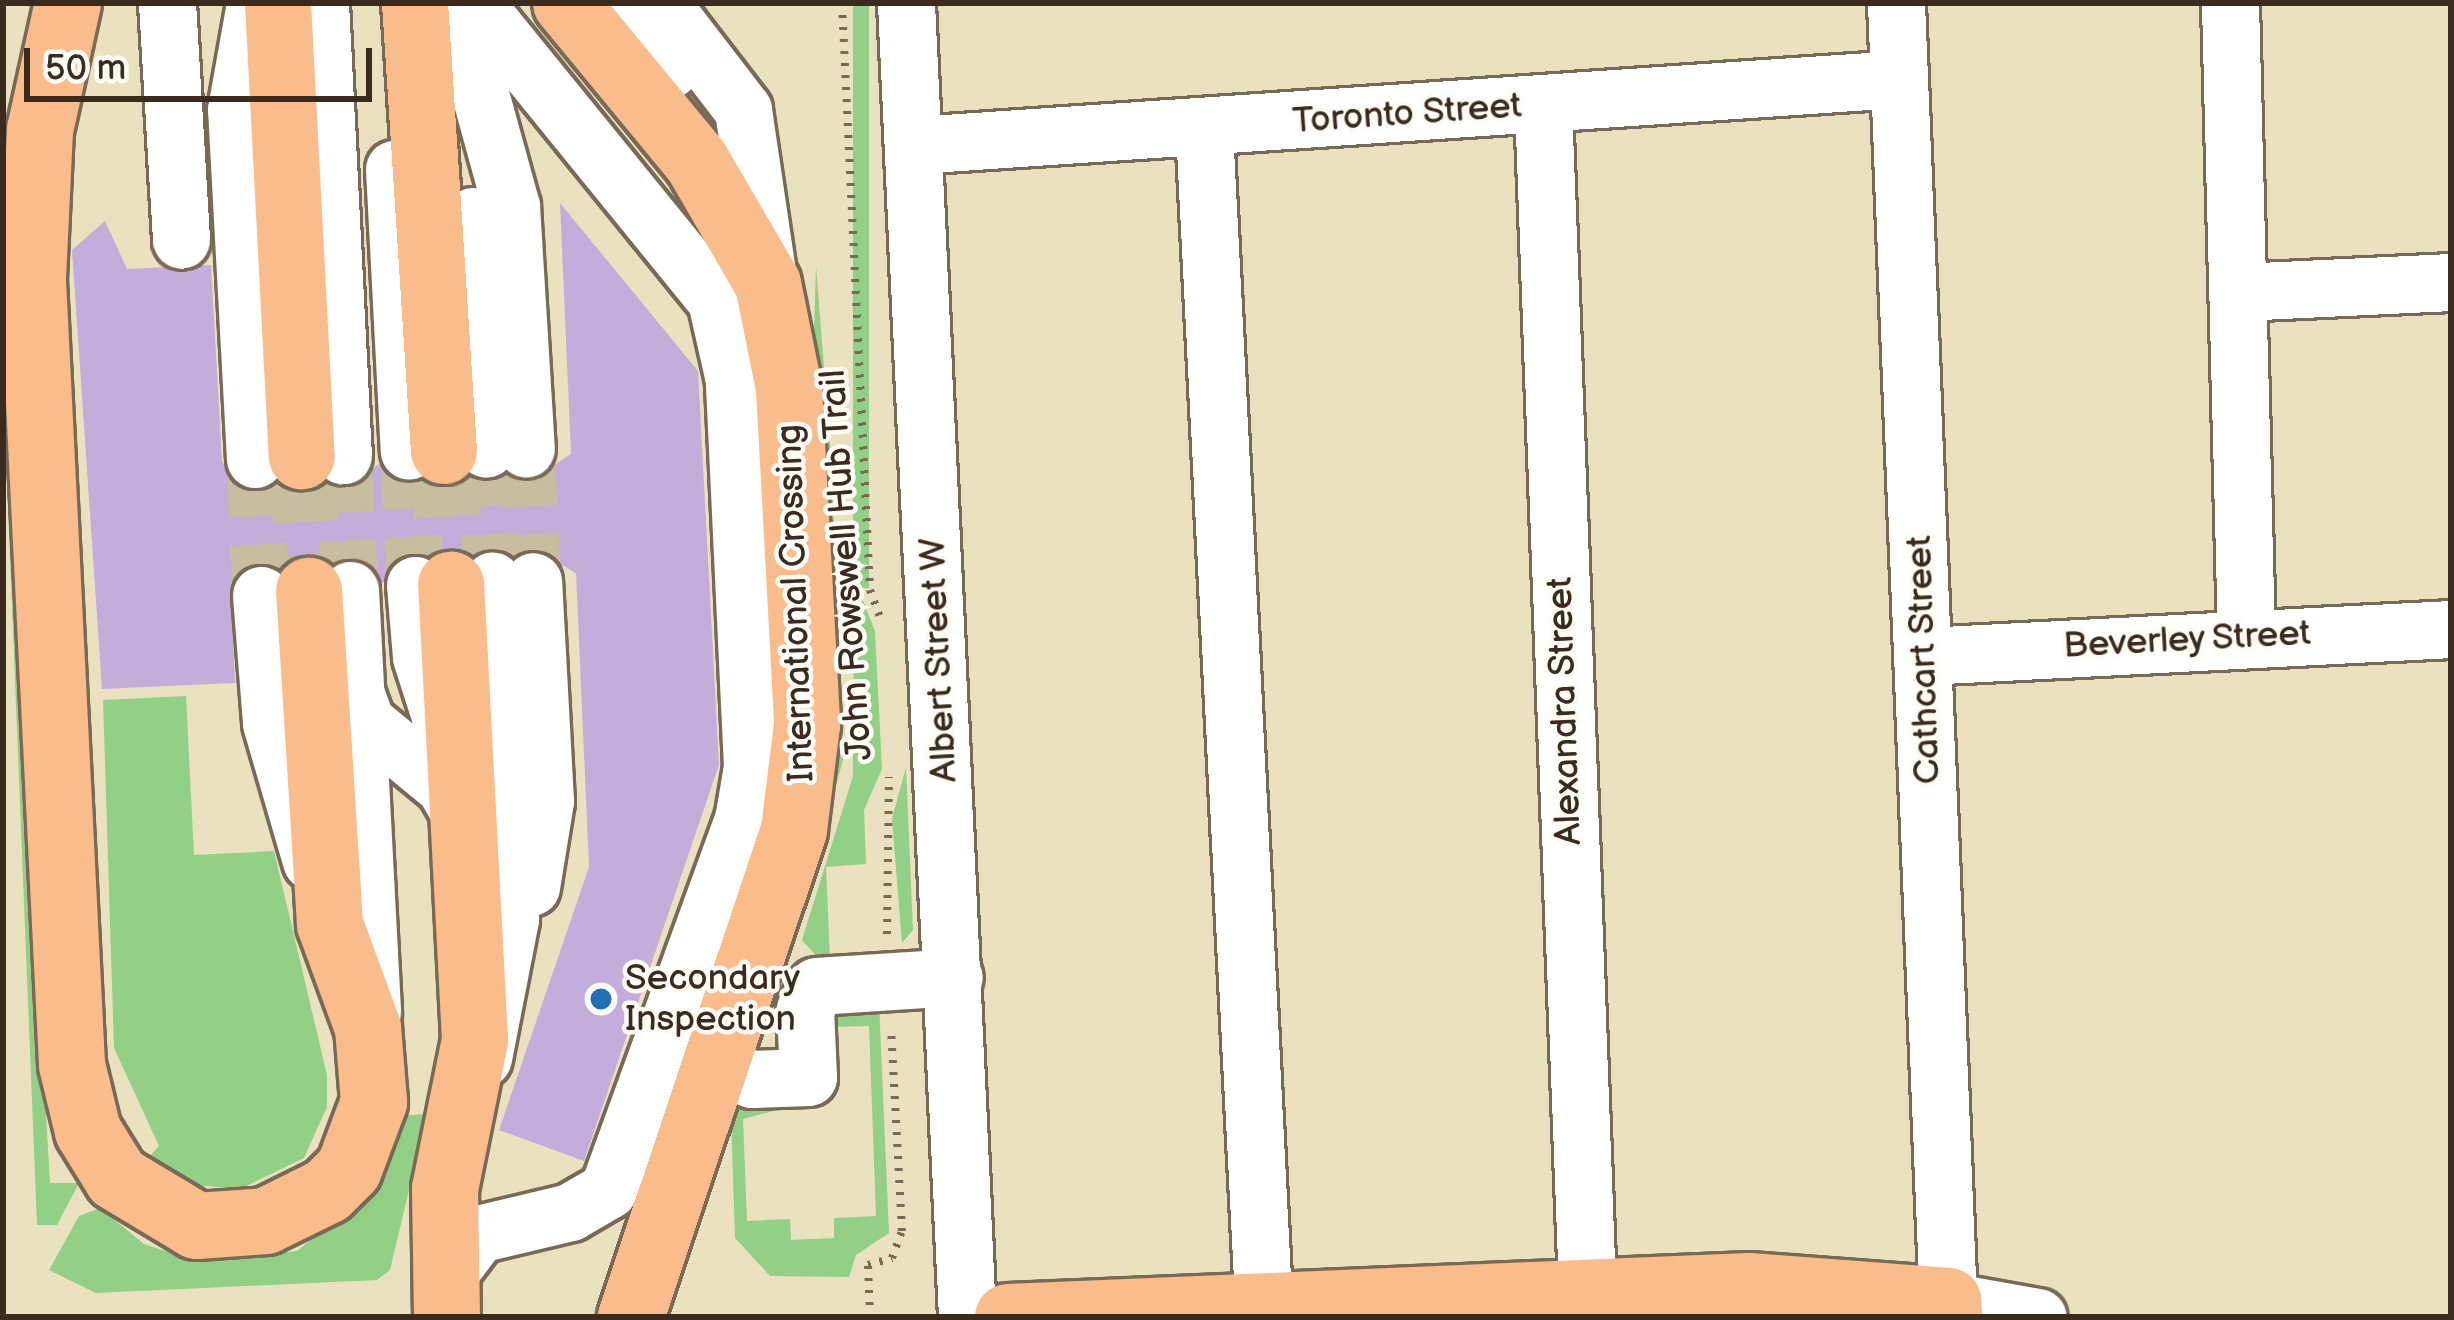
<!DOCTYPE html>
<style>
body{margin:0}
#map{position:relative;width:2454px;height:1320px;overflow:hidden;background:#eae2bf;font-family:"Balsamiq Sans",sans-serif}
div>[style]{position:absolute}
.green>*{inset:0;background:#91d086;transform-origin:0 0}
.building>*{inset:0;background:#c3adda}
.minor-tunnel>*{height:57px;margin-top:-28.5px;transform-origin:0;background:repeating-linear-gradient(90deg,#c7bd9f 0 57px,transparent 0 85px)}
.highway-tunnel>*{height:66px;margin-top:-33px;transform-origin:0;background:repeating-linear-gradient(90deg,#c7bd9f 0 66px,transparent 0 99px)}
.path>*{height:8px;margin-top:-4px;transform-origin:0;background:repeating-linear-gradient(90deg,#786a56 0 3px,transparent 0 12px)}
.roads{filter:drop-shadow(3px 0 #786a56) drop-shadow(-3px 0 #786a56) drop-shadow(0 3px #786a56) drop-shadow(0 -3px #786a56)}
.minor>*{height:57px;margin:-28.5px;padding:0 28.5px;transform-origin:28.5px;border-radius:28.5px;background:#fff}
.major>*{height:66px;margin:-33px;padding:0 33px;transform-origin:33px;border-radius:33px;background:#fabc8b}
.highway>*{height:66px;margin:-33px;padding:0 33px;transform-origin:33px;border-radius:33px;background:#fabc8b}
.dots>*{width:33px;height:33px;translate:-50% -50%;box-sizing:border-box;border:6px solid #fdfcf7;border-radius:50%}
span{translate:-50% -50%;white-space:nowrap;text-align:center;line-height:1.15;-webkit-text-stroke:9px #fdfcf7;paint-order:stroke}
.street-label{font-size:36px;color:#3b2a1e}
.poi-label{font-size:36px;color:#3b2a1e}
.left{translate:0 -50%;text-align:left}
.frame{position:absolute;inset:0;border:6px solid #3b2a1e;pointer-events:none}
.scale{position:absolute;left:24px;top:48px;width:348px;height:54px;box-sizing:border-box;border:6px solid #3b2a1e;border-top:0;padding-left:15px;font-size:36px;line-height:42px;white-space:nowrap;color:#3b2a1e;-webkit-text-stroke:9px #fdfcf7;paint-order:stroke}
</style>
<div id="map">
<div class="green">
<i style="left:853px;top:3px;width:16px;height:585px"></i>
<i style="clip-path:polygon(816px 266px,831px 455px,819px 461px,814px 333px)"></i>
<i style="clip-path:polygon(3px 384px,50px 1183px,79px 1183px,57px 1225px,37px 1225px)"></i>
<i style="clip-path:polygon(822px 494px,833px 500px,843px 760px,818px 850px)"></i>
<i style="clip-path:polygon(854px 578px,875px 631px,882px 769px,864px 810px,866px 864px,826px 867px,830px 959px,820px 960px,802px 940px,853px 776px)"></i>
<i style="clip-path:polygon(186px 696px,194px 855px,274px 851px,327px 1075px,327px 1107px,304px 1158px,240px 1189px,192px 1185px,150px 1156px,159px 1146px,114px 1048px,103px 700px)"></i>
<i style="clip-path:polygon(906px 767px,913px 930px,902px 943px,892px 819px)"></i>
<i style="clip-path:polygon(879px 1002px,889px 1233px,856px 1255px,849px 1277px,770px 1276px,735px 1238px,731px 1117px,746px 1103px,788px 1107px,743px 1119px,747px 1221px,790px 1219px,791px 1240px,834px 1238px,834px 1218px,876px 1216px,869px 1026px,831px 1027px,824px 1007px)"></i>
<i style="clip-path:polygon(427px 1114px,390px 1270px,377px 1280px,96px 1293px,49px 1270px,79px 1216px,100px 1208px,144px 1244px,199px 1262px,297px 1251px,367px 1194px,397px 1116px)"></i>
</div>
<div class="building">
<i style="clip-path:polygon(560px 203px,698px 371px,719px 765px,584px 1161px,499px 1130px,589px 867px,576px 573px,532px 548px,411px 552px,383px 583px,349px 557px,257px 562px,231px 582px,235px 683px,102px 689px,72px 250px,105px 221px,127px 269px,211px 265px,222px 461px,239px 488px,346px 488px,379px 464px,395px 481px,445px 488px,469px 477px,529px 482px,571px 454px)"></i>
</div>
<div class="minor-tunnel">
<i style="left:486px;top:449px;width:131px;rotate:87.4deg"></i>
<i style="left:526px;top:449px;width:132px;rotate:87deg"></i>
<i style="left:409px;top:451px;width:134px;rotate:87.4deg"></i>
<i style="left:343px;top:455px;width:135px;rotate:87deg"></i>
<i style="left:255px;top:459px;width:136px;rotate:87.5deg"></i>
</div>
<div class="highway-tunnel">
<i style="left:444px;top:451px;width:134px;rotate:87deg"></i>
<i style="left:302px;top:456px;width:135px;rotate:87deg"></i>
</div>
<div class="path">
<i style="left:842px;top:3px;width:588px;rotate:87.27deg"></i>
<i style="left:870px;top:590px;width:32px;rotate:70deg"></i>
<i style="left:887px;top:934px;width:157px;rotate:-89.3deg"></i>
<i style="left:870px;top:1317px;width:52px;rotate:-92.2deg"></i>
<i style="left:868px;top:1265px;width:25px;rotate:-16deg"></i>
<i style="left:892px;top:1258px;width:29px;rotate:-70deg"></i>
<i style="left:902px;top:1231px;width:204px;rotate:-93.1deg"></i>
</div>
<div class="roads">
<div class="minor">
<i style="left:167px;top:3px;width:237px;rotate:86.6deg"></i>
<i style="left:320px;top:3px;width:453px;rotate:87.1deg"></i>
<i style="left:455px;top:3px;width:211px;rotate:74.6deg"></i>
<i style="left:511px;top:206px;width:243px;rotate:86.5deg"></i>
<i style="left:615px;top:3px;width:86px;rotate:51.1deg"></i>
<i style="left:661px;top:3px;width:135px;rotate:52.5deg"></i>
<i style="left:743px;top:110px;width:172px;rotate:81.6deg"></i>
<i style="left:906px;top:3px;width:1315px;rotate:87.34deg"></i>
<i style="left:1896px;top:3px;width:1299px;rotate:87.71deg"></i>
<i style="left:1948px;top:1301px;width:91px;rotate:10.1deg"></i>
<i style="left:2230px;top:3px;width:633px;rotate:88.55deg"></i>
<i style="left:1543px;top:105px;width:1213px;rotate:87.87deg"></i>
<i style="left:1204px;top:129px;width:1190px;rotate:87.11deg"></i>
<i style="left:915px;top:145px;width:986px;rotate:-3.84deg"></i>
<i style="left:394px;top:169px;width:282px;rotate:87deg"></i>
<i style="left:473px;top:216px;width:233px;rotate:86.8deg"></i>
<i style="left:2239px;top:292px;width:212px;rotate:-2.7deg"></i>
<i style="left:255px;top:459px;width:350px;rotate:-93.1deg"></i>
<i style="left:236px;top:110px;width:109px;rotate:-79.9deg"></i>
<i style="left:415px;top:585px;width:72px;rotate:85.2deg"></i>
<i style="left:421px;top:657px;width:85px;rotate:72.2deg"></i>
<i style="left:350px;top:590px;width:422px;rotate:87deg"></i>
<i style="left:261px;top:595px;width:128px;rotate:85.5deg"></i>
<i style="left:271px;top:723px;width:144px;rotate:73.8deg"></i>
<i style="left:1924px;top:656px;width:528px;rotate:-2.93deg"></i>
<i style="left:355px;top:692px;width:32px;rotate:70deg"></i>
<i style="left:366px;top:722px;width:101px;rotate:39.4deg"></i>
<i style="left:444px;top:786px;width:38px;rotate:60deg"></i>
<i style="left:531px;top:887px;width:87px;rotate:-80.8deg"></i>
<i style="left:545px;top:801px;width:220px;rotate:-93.1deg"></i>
<i style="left:483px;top:1058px;width:142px;rotate:-79deg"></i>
<i style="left:510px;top:919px;width:339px;rotate:-93deg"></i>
<i style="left:713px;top:1064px;width:42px;rotate:21deg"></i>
<i style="left:752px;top:1079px;width:56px;rotate:-2deg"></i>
<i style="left:808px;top:1077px;width:68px;rotate:-92.5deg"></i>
<i style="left:805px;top:1009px;width:25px;rotate:-64deg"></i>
<i style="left:816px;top:986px;width:138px;rotate:-3.7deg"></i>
<i style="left:445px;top:1278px;width:55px;rotate:-53.1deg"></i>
<i style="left:478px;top:1234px;width:95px;rotate:-13.4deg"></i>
<i style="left:570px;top:1212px;width:44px;rotate:-30.1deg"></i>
<i style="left:608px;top:1190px;width:394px;rotate:-70deg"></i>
<i style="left:743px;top:820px;width:54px;rotate:-80.4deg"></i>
<i style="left:752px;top:767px;width:387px;rotate:-92.7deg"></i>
<i style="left:734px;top:380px;width:82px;rotate:-102.7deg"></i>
<i style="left:716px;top:300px;width:382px;rotate:-129.1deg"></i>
</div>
<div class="major">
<i style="left:1008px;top:1317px;width:742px;rotate:-2.4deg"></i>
<i style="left:1749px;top:1286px;width:200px;rotate:4.3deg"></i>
<i style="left:1948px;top:1301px;width:16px;rotate:86deg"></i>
</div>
<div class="highway">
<i style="left:68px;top:3px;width:130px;rotate:102.4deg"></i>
<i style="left:40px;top:130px;width:151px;rotate:92.7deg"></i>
<i style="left:33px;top:281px;width:785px;rotate:87.15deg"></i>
<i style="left:72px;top:1065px;width:68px;rotate:76.4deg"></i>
<i style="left:88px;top:1131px;width:55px;rotate:58.3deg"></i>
<i style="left:117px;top:1178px;width:93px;rotate:31deg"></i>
<i style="left:197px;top:1226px;width:69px;rotate:-4.1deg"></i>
<i style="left:266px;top:1221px;width:68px;rotate:-26.2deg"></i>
<i style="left:327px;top:1191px;width:31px;rotate:-45deg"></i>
<i style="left:349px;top:1169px;width:72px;rotate:-69.5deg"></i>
<i style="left:374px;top:1102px;width:74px;rotate:-94.6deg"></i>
<i style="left:368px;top:1028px;width:111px;rotate:-110.1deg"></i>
<i style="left:330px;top:924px;width:334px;rotate:-93.6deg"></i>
<i style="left:278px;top:3px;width:454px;rotate:87deg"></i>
<i style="left:415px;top:3px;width:449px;rotate:86.3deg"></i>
<i style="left:566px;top:3px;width:206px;rotate:50.5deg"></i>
<i style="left:697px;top:162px;width:141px;rotate:59.8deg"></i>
<i style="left:768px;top:284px;width:106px;rotate:78.6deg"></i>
<i style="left:789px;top:388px;width:337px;rotate:86.9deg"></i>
<i style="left:807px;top:725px;width:106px;rotate:97.1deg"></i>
<i style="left:794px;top:830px;width:514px;rotate:108.51deg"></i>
<i style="left:447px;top:1317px;width:128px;rotate:-90.9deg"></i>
<i style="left:445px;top:1189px;width:152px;rotate:-78.6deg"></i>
<i style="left:475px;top:1040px;width:456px;rotate:-93deg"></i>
</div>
</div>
<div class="dots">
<i style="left:601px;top:999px;background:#1f6fb2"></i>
</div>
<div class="street-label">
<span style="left:1407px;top:114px;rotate:-4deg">Toronto Street</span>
<span style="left:847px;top:565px;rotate:-94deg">John Rowswell Hub Trail</span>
<span style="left:796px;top:603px;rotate:-92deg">International Crossing</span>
<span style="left:2187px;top:640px;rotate:-3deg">Beverley Street</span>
<span style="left:939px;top:660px;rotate:-93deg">Albert Street W</span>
<span style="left:1924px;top:660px;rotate:-92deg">Cathcart Street</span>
<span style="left:1565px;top:711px;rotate:-92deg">Alexandra Street</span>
</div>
<div class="poi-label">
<span class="left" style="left:625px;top:999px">Secondary<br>Inspection</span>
</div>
<div class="frame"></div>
<div class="scale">50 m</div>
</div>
